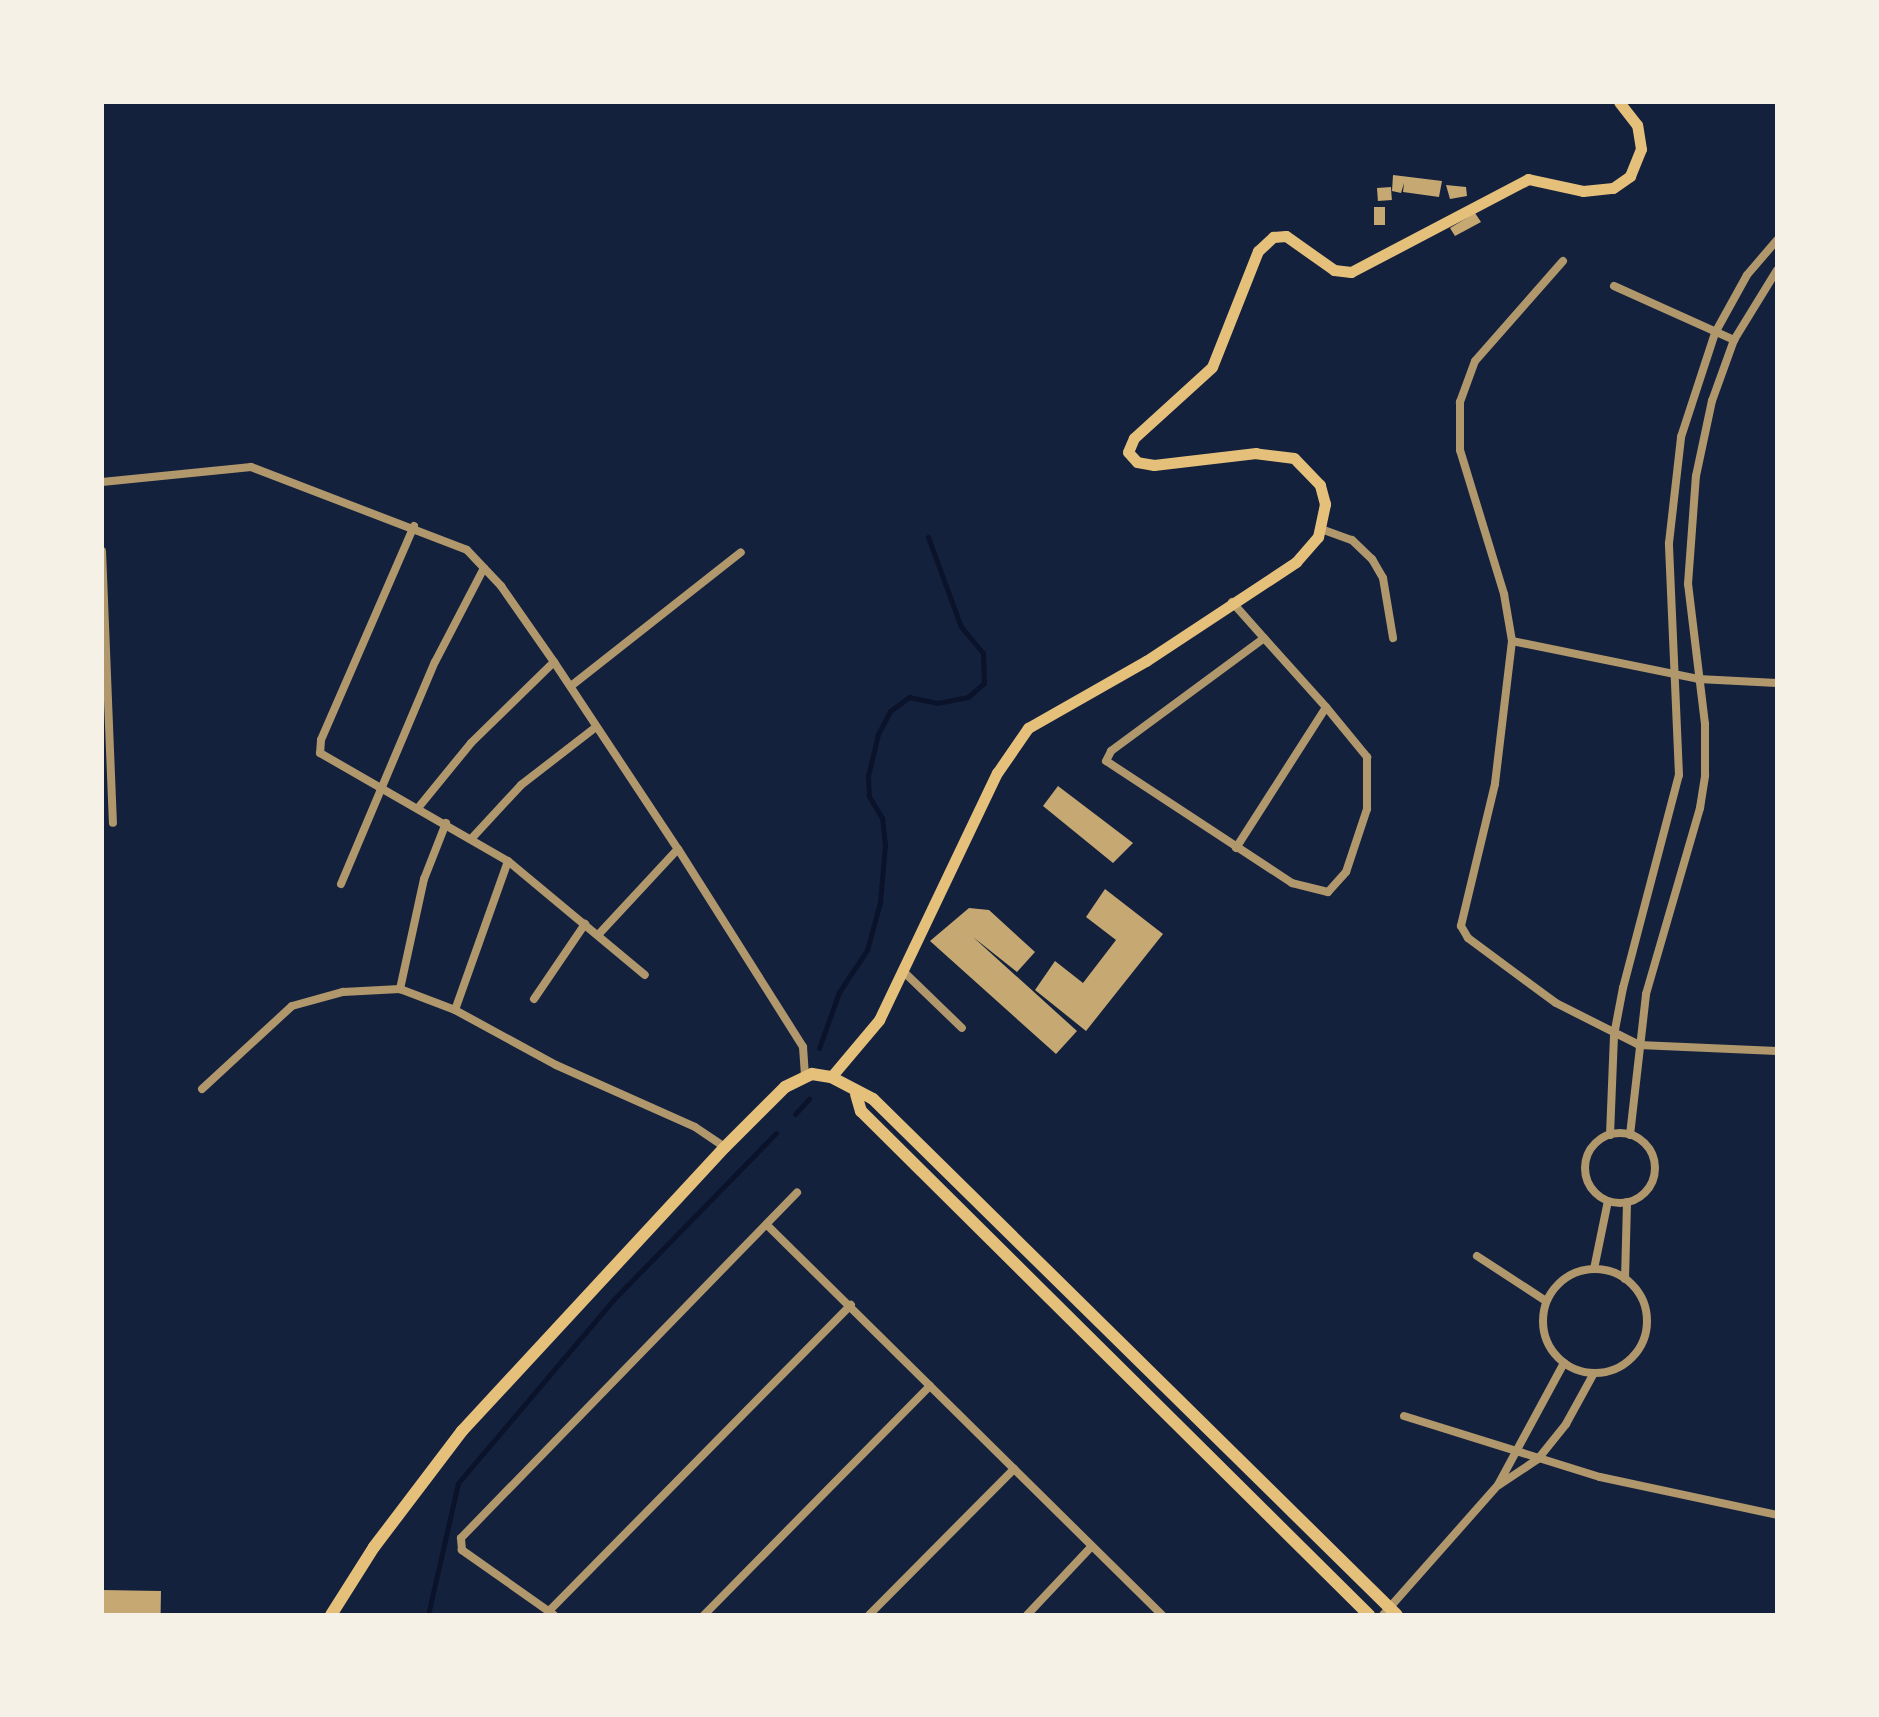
<!DOCTYPE html>
<style>
body{margin:0}
#map{position:relative;width:1879px;height:1717px;overflow:hidden;background:#14213d;font-family:"Golos Text",sans-serif}
div>[style]{position:absolute}
.stream>*{height:5px;margin:-2.5px;padding:0 2.5px;transform-origin:2.5px;border-radius:2.5px;background:#0b132b}
.building>*{inset:0;background:#c6a872;transform-origin:0 0}
.minor>*{height:8px;margin:-4px;padding:0 4px;transform-origin:4px;border-radius:4px;background:#b1986c}
.minor>.ring{margin:-4px;padding:0;box-sizing:content-box;background:none;border:8px solid #b1986c;border-radius:50%}
.secondary>*{height:11px;margin:-5.5px;padding:0 5.5px;transform-origin:5.5px;border-radius:5.5px;background:#e5c07b}
.primary>*{height:12px;margin:-6px;padding:0 6px;transform-origin:6px;border-radius:6px;background:#e5c07b}
span{translate:-50% -50%;white-space:nowrap;text-align:center;line-height:1.15;-webkit-text-stroke:6px #f6f1e7;paint-order:stroke}
.frame{position:absolute;inset:0;border:104px solid #f6f1e7;pointer-events:none}
</style>
<div id="map">
<div class="stream">
<i style="left:819px;top:1048px;width:59px;rotate:-70.3deg"></i>
<i style="left:839px;top:992px;width:50px;rotate:-56.3deg"></i>
<i style="left:867px;top:950px;width:50px;rotate:-74.8deg"></i>
<i style="left:880px;top:902px;width:57px;rotate:-85deg"></i>
<i style="left:885px;top:845px;width:27px;rotate:-96deg"></i>
<i style="left:882px;top:818px;width:26px;rotate:-121deg"></i>
<i style="left:869px;top:796px;width:20px;rotate:-93deg"></i>
<i style="left:868px;top:776px;width:43px;rotate:-76.6deg"></i>
<i style="left:878px;top:734px;width:26px;rotate:-62deg"></i>
<i style="left:890px;top:711px;width:24px;rotate:-36deg"></i>
<i style="left:909px;top:697px;width:29px;rotate:12deg"></i>
<i style="left:937px;top:703px;width:32px;rotate:-11deg"></i>
<i style="left:968px;top:697px;width:21px;rotate:-41deg"></i>
<i style="left:984px;top:683px;width:30px;rotate:-92deg"></i>
<i style="left:983px;top:653px;width:34px;rotate:-130deg"></i>
<i style="left:961px;top:627px;width:96px;rotate:-110.1deg"></i>
<i style="left:795px;top:1114px;width:21px;rotate:-47deg"></i>
<i style="left:428px;top:1615px;width:135px;rotate:-77.2deg"></i>
<i style="left:458px;top:1483px;width:241px;rotate:-49.7deg"></i>
<i style="left:614px;top:1299px;width:232px;rotate:-45.7deg"></i>
</div>
<div class="building">
<i style="clip-path:polygon(1393px 175px,1442px 181px,1439px 197px,1403px 192px,1404px 183px,1401px 193px,1392px 191px)"></i>
<i style="clip-path:polygon(1446px 185px,1466px 187px,1467px 196px,1450px 199px)"></i>
<i style="left:1377px;top:188px;width:14px;height:13px;rotate:-4deg"></i>
<i style="left:1374px;top:207px;width:11px;height:18px"></i>
<i style="clip-path:polygon(1475px 213px,1481px 222px,1455px 236px,1450px 228px)"></i>
<i style="clip-path:polygon(1058px 786px,1133px 843px,1113px 863px,1043px 806px)"></i>
<i style="clip-path:polygon(1105px 889px,1163px 934px,1086px 1031px,1035px 990px,1055px 961px,1083px 983px,1116px 940px,1086px 917px)"></i>
<i style="clip-path:polygon(969px 908px,989px 910px,1035px 952px,1017px 972px,973px 937px,1077px 1031px,1056px 1054px,930px 941px)"></i>
<i style="left:102px;top:1590px;width:59px;height:25px;rotate:1deg"></i>
</div>
<div class="minor">
<i style="left:1563px;top:261px;width:133px;rotate:131.3deg"></i>
<i style="left:1475px;top:361px;width:44px;rotate:110.1deg"></i>
<i style="left:1460px;top:402px;width:48px;rotate:90deg"></i>
<i style="left:1460px;top:450px;width:151px;rotate:73deg"></i>
<i style="left:1504px;top:594px;width:48px;rotate:80.3deg"></i>
<i style="left:1512px;top:641px;width:144px;rotate:96.8deg"></i>
<i style="left:1495px;top:784px;width:146px;rotate:103.5deg"></i>
<i style="left:1461px;top:926px;width:14px;rotate:60deg"></i>
<i style="left:1468px;top:938px;width:109px;rotate:36.5deg"></i>
<i style="left:1556px;top:1003px;width:93px;rotate:26.8deg"></i>
<i style="left:1639px;top:1045px;width:138px;rotate:2.5deg"></i>
<i style="left:1614px;top:286px;width:132px;rotate:24.2deg"></i>
<i style="left:102px;top:482px;width:150px;rotate:-5.7deg"></i>
<i style="left:251px;top:467px;width:231px;rotate:21deg"></i>
<i style="left:467px;top:550px;width:50px;rotate:46.6deg"></i>
<i style="left:501px;top:586px;width:93px;rotate:55.1deg"></i>
<i style="left:554px;top:662px;width:224px;rotate:56.5deg"></i>
<i style="left:678px;top:849px;width:234px;rotate:57.7deg"></i>
<i style="left:803px;top:1047px;width:28px;rotate:86deg"></i>
<i style="left:414px;top:526px;width:233px;rotate:113.5deg"></i>
<i style="left:321px;top:740px;width:13px;rotate:94deg"></i>
<i style="left:320px;top:753px;width:217px;rotate:29.9deg"></i>
<i style="left:508px;top:861px;width:178px;rotate:39.8deg"></i>
<i style="left:1321px;top:529px;width:33px;rotate:20deg"></i>
<i style="left:1352px;top:540px;width:28px;rotate:44deg"></i>
<i style="left:1372px;top:559px;width:22px;rotate:60deg"></i>
<i style="left:1383px;top:578px;width:61px;rotate:80.5deg"></i>
<i style="left:102px;top:551px;width:272px;rotate:87.7deg"></i>
<i style="left:1232px;top:602px;width:48px;rotate:48.4deg"></i>
<i style="left:1264px;top:638px;width:93px;rotate:48.1deg"></i>
<i style="left:1326px;top:707px;width:65px;rotate:50.6deg"></i>
<i style="left:1367px;top:757px;width:52px;rotate:90deg"></i>
<i style="left:1367px;top:809px;width:66px;rotate:108.4deg"></i>
<i style="left:1346px;top:872px;width:27px;rotate:132deg"></i>
<i style="left:1328px;top:892px;width:37px;rotate:-166deg"></i>
<i style="left:1292px;top:883px;width:222px;rotate:-146.7deg"></i>
<i style="left:1106px;top:761px;width:11px;rotate:-63deg"></i>
<i style="left:1111px;top:751px;width:190px;rotate:-36.4deg"></i>
<i style="left:1512px;top:641px;width:190px;rotate:11.5deg"></i>
<i style="left:1698px;top:679px;width:79px;rotate:2.9deg"></i>
<i style="left:571px;top:686px;width:216px;rotate:-38.2deg"></i>
<i style="left:418px;top:808px;width:84px;rotate:-50.8deg"></i>
<i style="left:471px;top:743px;width:116px;rotate:-44.3deg"></i>
<i style="left:446px;top:823px;width:60px;rotate:111.4deg"></i>
<i style="left:424px;top:879px;width:113px;rotate:102.3deg"></i>
<i style="left:400px;top:989px;width:59px;rotate:20.9deg"></i>
<i style="left:455px;top:1010px;width:115px;rotate:28.6deg"></i>
<i style="left:556px;top:1065px;width:152px;rotate:24deg"></i>
<i style="left:695px;top:1127px;width:36px;rotate:34deg"></i>
<i style="left:472px;top:838px;width:72px;rotate:-47.2deg"></i>
<i style="left:521px;top:785px;width:95px;rotate:-37.7deg"></i>
<i style="left:1236px;top:848px;width:167px;rotate:-57.4deg"></i>
<i style="left:341px;top:884px;width:241px;rotate:-67.1deg"></i>
<i style="left:435px;top:662px;width:106px;rotate:-62.5deg"></i>
<i style="left:598px;top:935px;width:117px;rotate:-47.1deg"></i>
<i style="left:905px;top:973px;width:79px;rotate:44deg"></i>
<i style="left:534px;top:999px;width:91px;rotate:-55.8deg"></i>
<i style="left:455px;top:1010px;width:158px;rotate:-70.4deg"></i>
<i style="left:202px;top:1089px;width:122px;rotate:-42.7deg"></i>
<i style="left:292px;top:1006px;width:53px;rotate:-15.4deg"></i>
<i style="left:343px;top:992px;width:57px;rotate:-3deg"></i>
<i class="ring" style="left:1585px;top:1133px;width:62px;height:62px"></i>
<i style="left:1610px;top:1135px;width:100px;rotate:-87.7deg"></i>
<i style="left:1614px;top:1035px;width:48px;rotate:-79.2deg"></i>
<i style="left:1623px;top:988px;width:220px;rotate:-75.3deg"></i>
<i style="left:1679px;top:775px;width:232px;rotate:-92.5deg"></i>
<i style="left:1669px;top:543px;width:107px;rotate:-83.5deg"></i>
<i style="left:1681px;top:437px;width:109px;rotate:-71.9deg"></i>
<i style="left:1715px;top:333px;width:66px;rotate:-61.1deg"></i>
<i style="left:1747px;top:275px;width:46px;rotate:-49.4deg"></i>
<i style="left:1630px;top:1135px;width:142px;rotate:-83.5deg"></i>
<i style="left:1646px;top:994px;width:194px;rotate:-73.8deg"></i>
<i style="left:1700px;top:808px;width:33px;rotate:-81deg"></i>
<i style="left:1705px;top:775px;width:51px;rotate:-90deg"></i>
<i style="left:1705px;top:724px;width:141px;rotate:-96.9deg"></i>
<i style="left:1688px;top:584px;width:108px;rotate:-85.8deg"></i>
<i style="left:1696px;top:476px;width:77px;rotate:-78deg"></i>
<i style="left:1712px;top:401px;width:65px;rotate:-70.2deg"></i>
<i style="left:1734px;top:340px;width:82px;rotate:-58.4deg"></i>
<i style="left:767px;top:1225px;width:555px;rotate:44.64deg"></i>
<i style="left:1477px;top:1256px;width:82px;rotate:33.1deg"></i>
<i style="left:1594px;top:1269px;width:69px;rotate:-78.4deg"></i>
<i class="ring" style="left:1543px;top:1269px;width:96px;height:96px"></i>
<i style="left:1625px;top:1279px;width:77px;rotate:-88.5deg"></i>
<i style="left:1404px;top:1416px;width:205px;rotate:17.3deg"></i>
<i style="left:1600px;top:1477px;width:181px;rotate:12.1deg"></i>
<i style="left:1499px;top:1485px;width:47px;rotate:-33.7deg"></i>
<i style="left:1538px;top:1459px;width:45px;rotate:-51.3deg"></i>
<i style="left:1566px;top:1424px;width:58px;rotate:-61.2deg"></i>
<i style="left:549px;top:1611px;width:430px;rotate:-45.4deg"></i>
<i style="left:554px;top:1615px;width:113px;rotate:-144.8deg"></i>
<i style="left:462px;top:1550px;width:12px;rotate:-95deg"></i>
<i style="left:461px;top:1538px;width:482px;rotate:-45.8deg"></i>
<i style="left:704px;top:1615px;width:322px;rotate:-45.4deg"></i>
<i style="left:869px;top:1615px;width:206px;rotate:-45.2deg"></i>
<i style="left:1027px;top:1615px;width:93px;rotate:-46.7deg"></i>
<i style="left:1383px;top:1615px;width:174px;rotate:-48.5deg"></i>
<i style="left:1498px;top:1485px;width:139px;rotate:-61.6deg"></i>
</div>
<div class="secondary">
<i style="left:831px;top:1077px;width:75px;rotate:-49.9deg"></i>
<i style="left:879px;top:1020px;width:274px;rotate:-64.5deg"></i>
<i style="left:997px;top:773px;width:55px;rotate:-55.4deg"></i>
<i style="left:1028px;top:728px;width:136px;rotate:-29.6deg"></i>
<i style="left:1146px;top:661px;width:180px;rotate:-33.4deg"></i>
<i style="left:1296px;top:562px;width:33px;rotate:-49deg"></i>
<i style="left:1318px;top:537px;width:34px;rotate:-78deg"></i>
<i style="left:1325px;top:504px;width:20px;rotate:-105deg"></i>
<i style="left:1320px;top:485px;width:37px;rotate:-134deg"></i>
<i style="left:1294px;top:458px;width:38px;rotate:-173deg"></i>
<i style="left:1256px;top:453px;width:103px;rotate:173.3deg"></i>
<i style="left:1154px;top:465px;width:17px;rotate:-170deg"></i>
<i style="left:1137px;top:462px;width:13px;rotate:-132deg"></i>
<i style="left:1128px;top:452px;width:15px;rotate:-67deg"></i>
<i style="left:1134px;top:438px;width:105px;rotate:-42.3deg"></i>
<i style="left:1212px;top:367px;width:125px;rotate:-68.4deg"></i>
<i style="left:1258px;top:251px;width:21px;rotate:-43deg"></i>
<i style="left:1273px;top:237px;width:13px;rotate:-4deg"></i>
<i style="left:1286px;top:236px;width:59px;rotate:35.3deg"></i>
<i style="left:1334px;top:270px;width:17px;rotate:7deg"></i>
<i style="left:1351px;top:272px;width:200px;rotate:-27.7deg"></i>
<i style="left:1528px;top:179px;width:56px;rotate:12.3deg"></i>
<i style="left:1583px;top:191px;width:30px;rotate:-6deg"></i>
<i style="left:1613px;top:188px;width:21px;rotate:-35deg"></i>
<i style="left:1630px;top:176px;width:29px;rotate:-68deg"></i>
<i style="left:1641px;top:149px;width:24px;rotate:-99deg"></i>
<i style="left:1637px;top:125px;width:29px;rotate:-128deg"></i>
</div>
<div class="primary">
<i style="left:856px;top:1094px;width:18px;rotate:74deg"></i>
<i style="left:861px;top:1111px;width:716px;rotate:44.77deg"></i>
<i style="left:331px;top:1615px;width:80px;rotate:-57.7deg"></i>
<i style="left:374px;top:1547px;width:146px;rotate:-52.8deg"></i>
<i style="left:462px;top:1431px;width:387px;rotate:-47.2deg"></i>
<i style="left:725px;top:1147px;width:85px;rotate:-45deg"></i>
<i style="left:785px;top:1087px;width:30px;rotate:-26deg"></i>
<i style="left:812px;top:1074px;width:19px;rotate:9deg"></i>
<i style="left:831px;top:1077px;width:47px;rotate:27.6deg"></i>
<i style="left:873px;top:1099px;width:735px;rotate:44.56deg"></i>
</div>
<div class="frame"></div>
</div>
